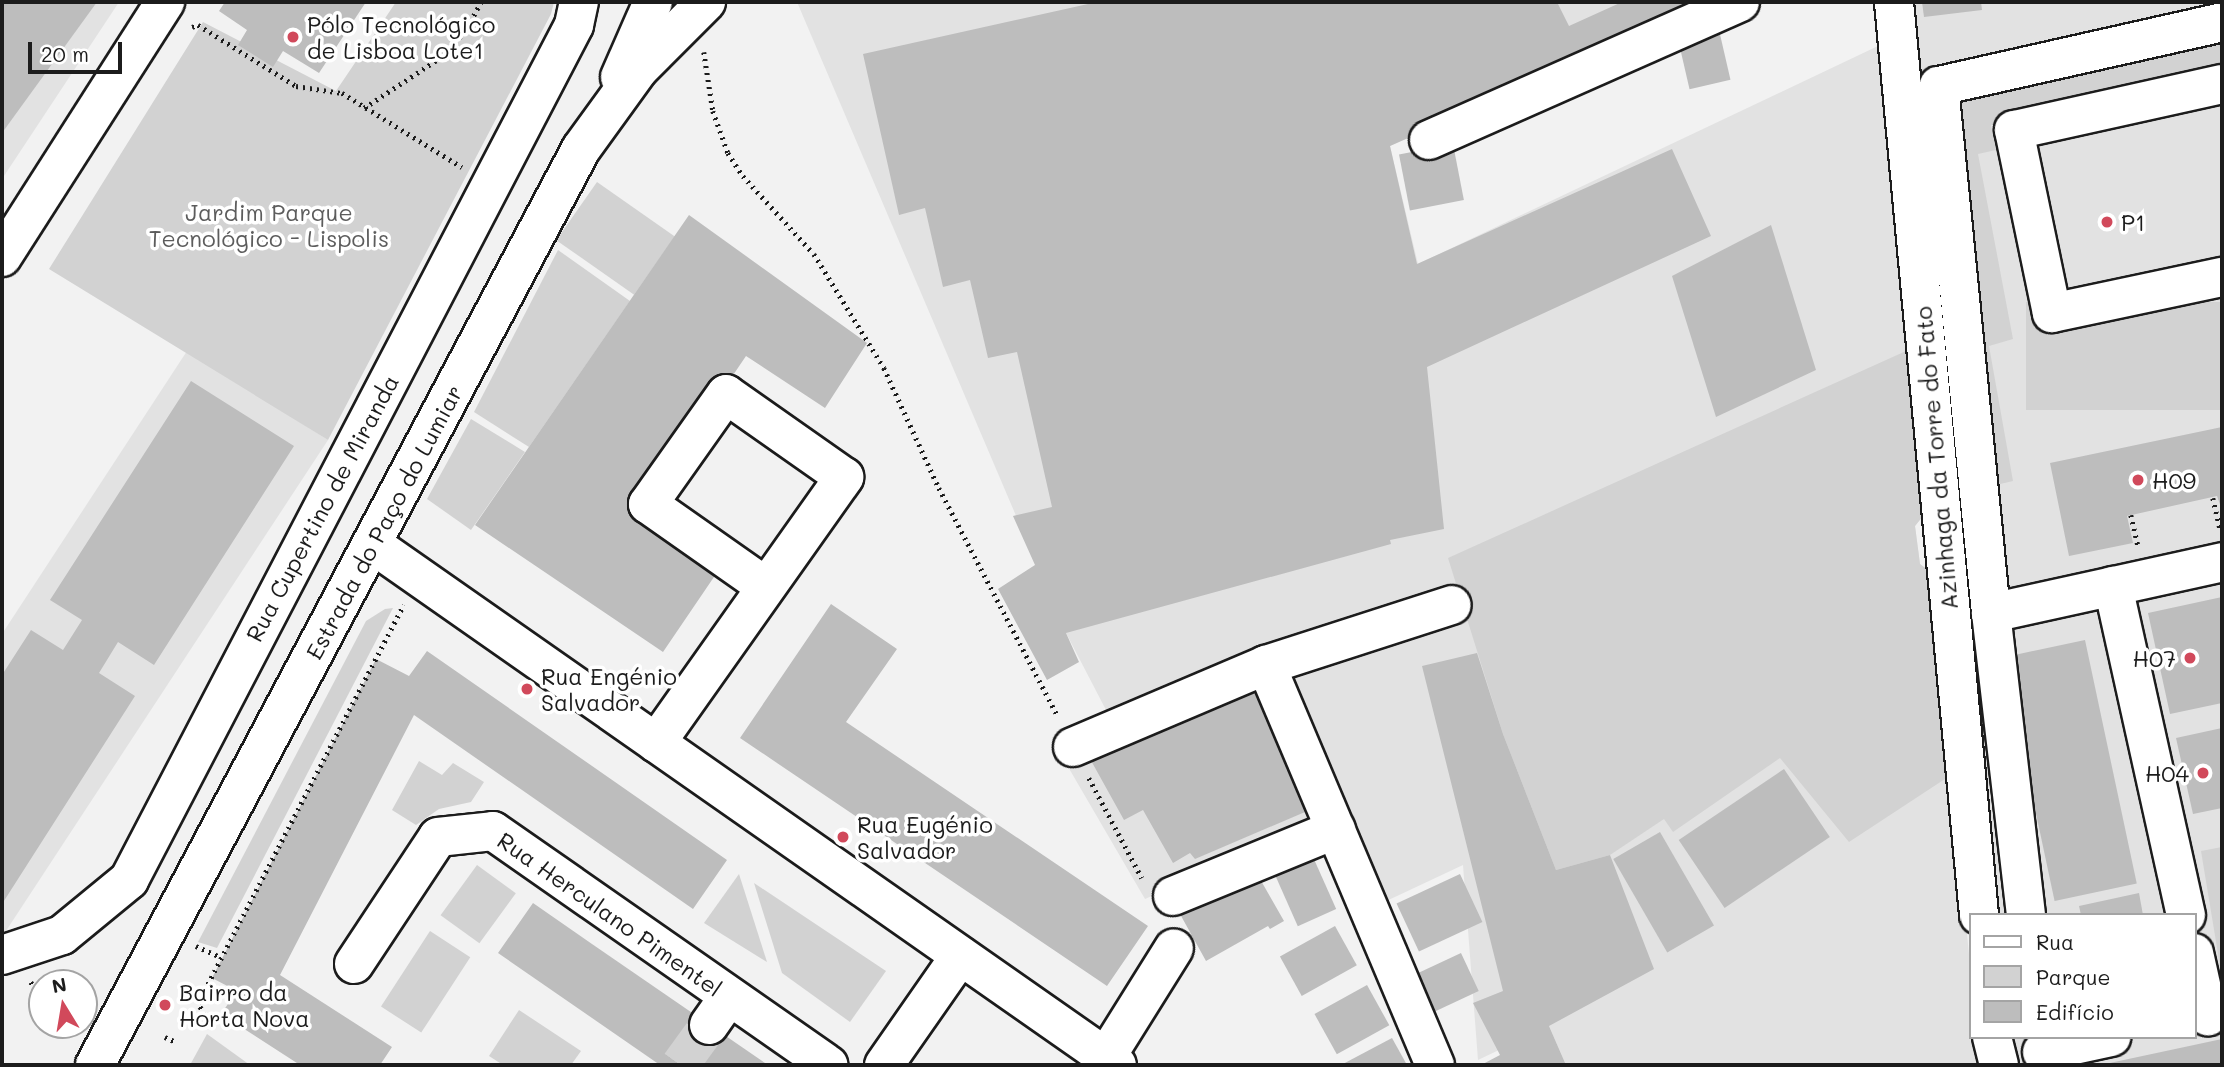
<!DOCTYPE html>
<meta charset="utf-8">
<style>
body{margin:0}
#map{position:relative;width:2224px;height:1067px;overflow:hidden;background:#f2f2f2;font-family:Mali,sans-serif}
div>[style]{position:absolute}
.built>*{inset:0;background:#e2e2e2}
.green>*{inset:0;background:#d2d2d2;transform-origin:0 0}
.building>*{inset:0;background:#bdbdbd;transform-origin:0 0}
.minor-tunnel>*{height:38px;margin-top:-19px;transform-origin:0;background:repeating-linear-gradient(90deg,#d2d2d2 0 38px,transparent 0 57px)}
.path>*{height:4.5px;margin-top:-2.25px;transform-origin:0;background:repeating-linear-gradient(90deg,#1c1c1c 0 2px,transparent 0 7px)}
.roads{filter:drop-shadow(2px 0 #1c1c1c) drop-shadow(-2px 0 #1c1c1c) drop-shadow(0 2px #1c1c1c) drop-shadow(0 -2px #1c1c1c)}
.minor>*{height:38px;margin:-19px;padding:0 19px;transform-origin:19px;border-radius:19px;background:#fff}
.dots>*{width:19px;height:19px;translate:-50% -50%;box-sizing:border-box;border:4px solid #fff;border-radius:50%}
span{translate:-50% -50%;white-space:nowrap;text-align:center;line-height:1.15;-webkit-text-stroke:7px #fff;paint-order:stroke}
.poi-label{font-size:23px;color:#1c1c1c}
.left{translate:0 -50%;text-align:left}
.right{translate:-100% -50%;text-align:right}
.park-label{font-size:23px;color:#5c5c5c}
.street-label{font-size:23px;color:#1c1c1c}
.frame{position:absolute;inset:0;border:4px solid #1c1c1c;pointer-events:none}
.legend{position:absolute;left:1969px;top:913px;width:228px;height:126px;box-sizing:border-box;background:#fff;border:2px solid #a4a4a4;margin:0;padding:9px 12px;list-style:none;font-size:21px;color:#1c1c1c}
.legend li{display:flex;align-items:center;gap:14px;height:35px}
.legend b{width:35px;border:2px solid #a4a4a4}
.north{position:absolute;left:28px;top:969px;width:70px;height:70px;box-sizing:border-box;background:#fff;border:2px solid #a4a4a4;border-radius:50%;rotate:349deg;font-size:19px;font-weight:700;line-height:28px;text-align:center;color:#1c1c1c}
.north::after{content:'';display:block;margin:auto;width:24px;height:32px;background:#d1495b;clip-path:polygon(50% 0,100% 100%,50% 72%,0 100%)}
.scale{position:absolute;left:28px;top:42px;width:94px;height:32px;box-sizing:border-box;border:4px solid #1c1c1c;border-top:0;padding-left:9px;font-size:21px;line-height:24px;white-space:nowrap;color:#1c1c1c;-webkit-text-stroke:5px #fff;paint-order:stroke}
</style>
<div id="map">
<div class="built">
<i style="clip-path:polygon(2px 2px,119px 2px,2px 179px)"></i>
<i style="clip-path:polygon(797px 2px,1698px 2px,1390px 146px,1418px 264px,1878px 46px,1923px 516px,1915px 526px,1920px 564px,1929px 571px,1951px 775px,1970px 964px,1970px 1037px,1977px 1037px,1983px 1065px,1566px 1065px,1549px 1026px,1478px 1060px,1463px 865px,1380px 904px,1339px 814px,1145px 899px,1053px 741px,1106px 710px,1066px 633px)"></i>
<i style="clip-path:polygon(1905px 2px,2222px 2px,2222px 1065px,2016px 1065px,2011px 1037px,2194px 1037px,2194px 915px,1998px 915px)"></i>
<i style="clip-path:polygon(187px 351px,328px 440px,2px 937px,2px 634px)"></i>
</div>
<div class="green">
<i style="clip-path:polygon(396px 2px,554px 2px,551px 14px,328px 440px,49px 269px,203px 22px,336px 91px)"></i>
<i style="clip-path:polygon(2222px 41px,2222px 69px,1991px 125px,1996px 150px,1978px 154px,2013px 339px,1989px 346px,2013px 481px,1996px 485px,1956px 108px,1965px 95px)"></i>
<i style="left:597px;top:182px;width:95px;height:71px;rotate:35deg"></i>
<i style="clip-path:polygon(558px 250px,630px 301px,529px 447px,474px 412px)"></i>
<i style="left:2222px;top:302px;width:108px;height:196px;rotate:90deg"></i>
<i style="clip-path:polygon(1906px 351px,1923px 516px,1915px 526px,1920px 564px,1929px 571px,1951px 775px,1849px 842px,1780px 758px,1673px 832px,1664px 819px,1610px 855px,1556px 870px,1503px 734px,1448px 558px)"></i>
<i style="clip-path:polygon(471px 419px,525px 452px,471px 530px,427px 499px)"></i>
<i style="clip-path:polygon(393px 608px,217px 948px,198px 942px,366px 621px,385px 609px)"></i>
<i style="clip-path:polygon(419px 761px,442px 775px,453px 763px,484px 782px,471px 802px,439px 809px,416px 825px,392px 810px)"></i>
<i style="clip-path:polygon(2222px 847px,2222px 978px,2201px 851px)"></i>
<i style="left:477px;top:865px;width:48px;height:62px;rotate:36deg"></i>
<i style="clip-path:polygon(739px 874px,767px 962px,704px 923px)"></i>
<i style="clip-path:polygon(754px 883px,886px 971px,850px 1022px,782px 973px)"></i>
<i style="left:430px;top:931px;width:48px;height:90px;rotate:33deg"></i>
<i style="clip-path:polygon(519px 1010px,581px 1051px,571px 1065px,503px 1065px,489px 1056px)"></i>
<i style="clip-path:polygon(207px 1034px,250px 1065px,190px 1065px)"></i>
</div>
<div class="building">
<i style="clip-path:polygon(2px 2px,97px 2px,2px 133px)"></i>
<i style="clip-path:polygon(225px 2px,366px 2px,319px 73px,283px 51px,273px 67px,238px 45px,247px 30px,219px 11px)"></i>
<i style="clip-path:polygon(1097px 2px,1557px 2px,1569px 26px,1622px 2px,1688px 2px,1694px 12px,1390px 146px,1417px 264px,1672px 149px,1711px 236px,1427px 367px,1444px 529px,1390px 540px,1391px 544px,1066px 633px,1079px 662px,1047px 680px,998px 589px,1035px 565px,1013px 516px,1052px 507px,1017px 352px,988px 358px,970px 280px,943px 287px,925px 208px,899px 215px,863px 54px)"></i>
<i style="clip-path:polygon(1922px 2px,1981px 2px,1982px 10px,1924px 17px)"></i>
<i style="left:1719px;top:30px;width:51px;height:42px;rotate:77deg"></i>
<i style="left:1453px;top:144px;width:57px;height:55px;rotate:79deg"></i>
<i style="clip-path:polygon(689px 215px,867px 343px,825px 408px,746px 356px,635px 520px,716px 574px,663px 652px,475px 525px)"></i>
<i style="clip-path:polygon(1771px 225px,1816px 370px,1716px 417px,1672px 276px)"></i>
<i style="clip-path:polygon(191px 381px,294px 446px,154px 665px,118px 642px,99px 673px,135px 696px,2px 904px,2px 675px,31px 630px,63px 650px,82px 620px,50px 600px)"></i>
<i style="clip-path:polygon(2222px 427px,2222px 510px,2217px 496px,2127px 516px,2133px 543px,2069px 556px,2050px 463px)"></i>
<i style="clip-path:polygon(2222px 597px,2222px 703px,2170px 714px,2148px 613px)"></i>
<i style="clip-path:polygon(831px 604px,897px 649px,846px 722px,1148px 926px,1107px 986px,740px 738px)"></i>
<i style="left:2085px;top:640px;width:249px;height:84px;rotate:78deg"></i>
<i style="clip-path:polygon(427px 651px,727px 860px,693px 909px,414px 715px,280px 975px,392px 1047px,380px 1065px,300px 1065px,221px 1014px,237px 991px,212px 978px,376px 659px,409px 676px)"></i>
<i style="clip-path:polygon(1477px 653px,1503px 734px,1556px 870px,1610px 855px,1654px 969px,1549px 1026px,1566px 1065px,1481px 1065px,1500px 1055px,1473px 1003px,1503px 991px,1422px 666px)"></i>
<i style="clip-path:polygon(1257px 682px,1312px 809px,1195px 859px,1190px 853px,1173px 863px,1143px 810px,1124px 820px,1089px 757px)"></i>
<i style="clip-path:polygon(2222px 728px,2222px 808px,2193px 814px,2176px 738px)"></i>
<i style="left:1784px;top:769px;width:82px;height:127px;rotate:56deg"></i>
<i style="left:1660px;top:832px;width:108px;height:54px;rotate:60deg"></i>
<i style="left:1313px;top:857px;width:57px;height:42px;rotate:66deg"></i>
<i style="clip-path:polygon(1256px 872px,1284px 921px,1270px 929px,1268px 926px,1206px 961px,1175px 905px)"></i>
<i style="left:1460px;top:874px;width:53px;height:70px;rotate:65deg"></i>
<i style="clip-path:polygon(2139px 893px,2143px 915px,2081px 915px,2079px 906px)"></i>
<i style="clip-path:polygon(533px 903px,592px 944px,768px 1065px,660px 1065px,498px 953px)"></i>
<i style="left:1335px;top:926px;width:45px;height:63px;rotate:61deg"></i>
<i style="left:1461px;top:953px;width:42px;height:49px;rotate:65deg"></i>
<i style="left:1367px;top:985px;width:46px;height:60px;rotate:61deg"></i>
<i style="clip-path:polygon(1392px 1038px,1407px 1065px,1341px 1065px)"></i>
<i style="clip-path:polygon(2222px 1039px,2222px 1065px,2105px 1065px,2105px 1064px)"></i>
</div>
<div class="minor-tunnel">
<i style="left:680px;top:1065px;width:49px;rotate:-54.1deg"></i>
</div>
<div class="path">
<i style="left:192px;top:27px;width:6px;rotate:-18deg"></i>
<i style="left:198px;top:25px;width:115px;rotate:31.9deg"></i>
<i style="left:296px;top:86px;width:47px;rotate:8.7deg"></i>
<i style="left:342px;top:93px;width:141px;rotate:31.7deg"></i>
<i style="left:704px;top:52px;width:60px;rotate:81.3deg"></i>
<i style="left:713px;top:111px;width:45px;rotate:70.3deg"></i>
<i style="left:728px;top:153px;width:27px;rotate:57deg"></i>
<i style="left:743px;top:176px;width:105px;rotate:47.7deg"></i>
<i style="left:814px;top:254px;width:134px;rotate:58.4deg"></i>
<i style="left:884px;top:368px;width:132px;rotate:65.4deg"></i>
<i style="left:939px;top:488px;width:258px;rotate:62.5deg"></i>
<i style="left:364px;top:108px;width:98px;rotate:-33.4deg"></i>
<i style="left:446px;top:54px;width:33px;rotate:-51deg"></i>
<i style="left:467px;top:28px;width:30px;rotate:-62deg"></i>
<i style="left:2213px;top:498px;width:32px;rotate:77deg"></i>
<i style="left:2131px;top:515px;width:31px;rotate:77deg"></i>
<i style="left:1089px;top:778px;width:113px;rotate:62.1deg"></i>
<i style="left:196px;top:946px;width:27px;rotate:24deg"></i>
<i style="left:31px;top:982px;width:21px;rotate:59deg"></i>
<i style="left:204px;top:1015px;width:13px;rotate:-117deg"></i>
<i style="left:198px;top:1003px;width:448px;rotate:-62.7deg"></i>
<i style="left:165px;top:1037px;width:12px;rotate:24deg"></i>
</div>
<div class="roads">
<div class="minor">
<i style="left:1894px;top:2px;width:917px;rotate:84.68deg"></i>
<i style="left:620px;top:77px;width:82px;rotate:-66.3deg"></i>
<i style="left:2222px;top:84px;width:213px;rotate:167.5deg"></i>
<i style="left:2014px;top:130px;width:187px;rotate:78.3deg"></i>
<i style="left:2052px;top:313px;width:174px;rotate:-12deg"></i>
<i style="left:1429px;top:140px;width:340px;rotate:-23.9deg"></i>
<i style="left:2px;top:257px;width:303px;rotate:-57.4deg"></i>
<i style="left:372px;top:544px;width:909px;rotate:34.97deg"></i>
<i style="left:2113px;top:586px;width:337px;rotate:77.5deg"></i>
<i style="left:1991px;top:613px;width:237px;rotate:-12.4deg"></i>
<i style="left:1266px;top:665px;width:434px;rotate:67.1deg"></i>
<i style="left:656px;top:743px;width:326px;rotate:-54.7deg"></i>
<i style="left:844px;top:477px;width:144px;rotate:-144.9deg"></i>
<i style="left:726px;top:394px;width:135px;rotate:125.3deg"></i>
<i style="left:648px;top:504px;width:144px;rotate:35.1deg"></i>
<i style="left:1073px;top:747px;width:210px;rotate:-23deg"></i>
<i style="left:1266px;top:665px;width:195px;rotate:-17.9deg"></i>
<i style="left:1173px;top:896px;width:176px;rotate:-22.3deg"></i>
<i style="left:2026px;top:915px;width:304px;rotate:-96.6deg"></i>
<i style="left:1991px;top:613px;width:530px;rotate:-95.64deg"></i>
<i style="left:1939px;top:86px;width:290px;rotate:-12.7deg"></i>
<i style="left:2194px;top:953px;width:65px;rotate:77.5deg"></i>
<i style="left:2px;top:955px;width:63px;rotate:-18.4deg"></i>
<i style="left:62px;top:935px;width:87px;rotate:-39.4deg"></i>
<i style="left:129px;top:880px;width:964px;rotate:-62.5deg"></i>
<i style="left:574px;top:25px;width:24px;rotate:-78deg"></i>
<i style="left:354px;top:964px;width:152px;rotate:-56.5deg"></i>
<i style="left:438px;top:837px;width:55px;rotate:-6.2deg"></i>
<i style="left:493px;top:831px;width:409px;rotate:34.9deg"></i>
<i style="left:709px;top:1025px;width:35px;rotate:-55deg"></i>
<i style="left:1992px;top:1037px;width:29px;rotate:76deg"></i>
<i style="left:2042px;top:1052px;width:71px;rotate:-12.3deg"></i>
<i style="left:1106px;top:1057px;width:128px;rotate:-58deg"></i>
<i style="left:95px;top:1065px;width:1037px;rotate:-62.05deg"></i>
<i style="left:581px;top:149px;width:99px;rotate:-54.1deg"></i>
<i style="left:639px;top:69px;width:95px;rotate:-45deg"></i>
<i style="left:884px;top:1065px;width:133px;rotate:-55.1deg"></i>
</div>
</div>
<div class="dots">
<i style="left:293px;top:37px;background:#d1495b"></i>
<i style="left:2107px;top:222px;background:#d1495b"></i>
<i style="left:2138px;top:480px;background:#d1495b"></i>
<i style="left:2190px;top:658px;background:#d1495b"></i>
<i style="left:527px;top:689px;background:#d1495b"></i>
<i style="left:2203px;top:773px;background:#d1495b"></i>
<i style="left:843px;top:837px;background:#d1495b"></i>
<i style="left:165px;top:1005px;background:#d1495b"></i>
</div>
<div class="poi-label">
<span class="left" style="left:307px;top:37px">Pólo Tecnológico<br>de Lisboa Lote1</span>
<span class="left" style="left:2121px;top:222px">P1</span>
<span class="left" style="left:2152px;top:480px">H09</span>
<span class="right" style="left:2176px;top:658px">H07</span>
<span class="left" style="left:541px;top:689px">Rua Engénio<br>Salvador</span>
<span class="right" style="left:2189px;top:773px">H04</span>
<span class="left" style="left:857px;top:837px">Rua Eugénio<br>Salvador</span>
<span class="left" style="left:179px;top:1005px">Bairro da<br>Horta Nova</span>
</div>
<div class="park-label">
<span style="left:269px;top:225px">Jardim Parque<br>Tecnológico - Lispolis</span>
</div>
<div class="street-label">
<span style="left:1936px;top:458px;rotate:-95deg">Azinhaga da Torre do Fato</span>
<span style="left:322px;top:508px;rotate:-62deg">Rua Cupertino de Miranda</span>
<span style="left:384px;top:522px;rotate:-62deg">Estrada do Paço do Lumiar</span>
<span style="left:610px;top:914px;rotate:35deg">Rua Herculano Pimentel</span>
</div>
<div class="frame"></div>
<ul class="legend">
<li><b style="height:9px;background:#fff"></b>Rua</li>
<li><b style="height:19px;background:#d2d2d2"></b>Parque</li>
<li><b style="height:19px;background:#bdbdbd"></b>Edifício</li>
</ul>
<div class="north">N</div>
<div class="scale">20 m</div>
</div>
